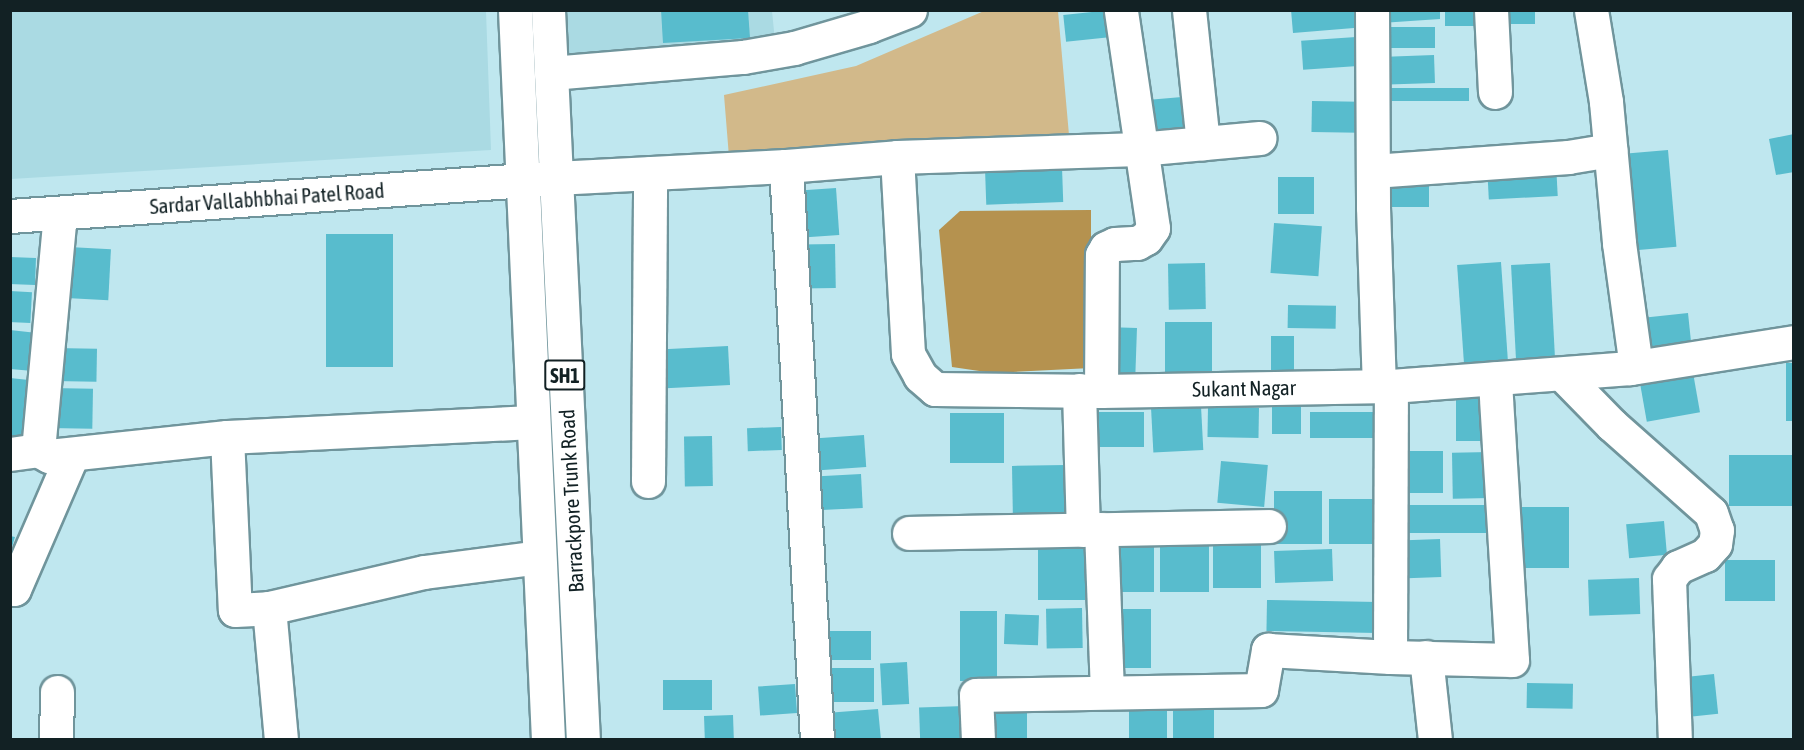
<!DOCTYPE html>
<style>
body{margin:0}
#map{position:relative;width:1804px;height:750px;overflow:hidden;background:#bfe7ef;font-family:"Asap Condensed",sans-serif}
div>[style]{position:absolute}
.built>*{inset:0;background:#aadae3}
.green>*{inset:0;background:#d2b98a}
.water>*{inset:0;background:#b5924f}
.building>*{inset:0;background:#58bccd;transform-origin:0 0}
.roads{filter:drop-shadow(2px 0 #70959c) drop-shadow(-2px 0 #70959c) drop-shadow(0 2px #70959c) drop-shadow(0 -2px #70959c)}
.minor>*{height:33px;margin:-16.5px;padding:0 16.5px;transform-origin:16.5px;border-radius:16.5px;background:#fff}
.major>*{height:33px;margin:-16.5px;padding:0 16.5px;transform-origin:16.5px;border-radius:16.5px;background:#fff}
span{translate:-50% -50%;white-space:nowrap;text-align:center;line-height:1.15;-webkit-text-stroke:6px #fff;paint-order:stroke}
.shield-label span{padding:2px 4px;background:#fff;border:2px solid;border-radius:4px;-webkit-text-stroke-width:0}
.shield-label{font-size:20px;color:#122124;font-weight:700}
.street-label{font-size:21px;color:#122124}
.frame{position:absolute;inset:0;border:12px solid #122124;pointer-events:none}
</style>
<div id="map">
<div class="built">
<i style="clip-path:polygon(11px 10px,486px 11px,491px 150px,11px 179px)"></i>
<i style="clip-path:polygon(540px 11px,772px 11px,777px 61px,545px 81px)"></i>
</div>
<div class="green">
<i style="clip-path:polygon(984px 11px,1058px 11px,1069px 135px,729px 157px,724px 95px,856px 66px)"></i>
</div>
<div class="water">
<i style="clip-path:polygon(1091px 210px,1091px 368px,993px 373px,952px 367px,939px 230px,960px 211px)"></i>
</div>
<div class="building">
<i style="clip-path:polygon(661px 10px,748px 10px,750px 38px,663px 43px)"></i>
<i style="left:1111px;top:10px;width:27px;height:48px;rotate:84deg"></i>
<i style="clip-path:polygon(1291px 10px,1364px 10px,1366px 27px,1293px 33px)"></i>
<i style="clip-path:polygon(1380px 10px,1440px 10px,1440px 19px,1381px 23px)"></i>
<i style="left:1445px;top:10px;width:40px;height:16px"></i>
<i style="left:1496px;top:10px;width:39px;height:14px"></i>
<i style="left:1384px;top:27px;width:51px;height:21px"></i>
<i style="left:1356px;top:37px;width:29px;height:55px;rotate:86deg"></i>
<i style="left:1434px;top:55px;width:28px;height:54px;rotate:88deg"></i>
<i style="left:1469px;top:88px;width:13px;height:84px;rotate:90deg"></i>
<i style="left:1182px;top:97px;width:43px;height:41px;rotate:85deg"></i>
<i style="left:1312px;top:101px;width:48px;height:31px;rotate:1deg"></i>
<i style="clip-path:polygon(1794px 134px,1794px 172px,1776px 175px,1769px 139px)"></i>
<i style="left:1668px;top:150px;width:97px;height:47px;rotate:85deg"></i>
<i style="left:1556px;top:163px;width:33px;height:69px;rotate:87deg"></i>
<i style="left:1062px;top:167px;width:35px;height:77px;rotate:88deg"></i>
<i style="left:1384px;top:176px;width:45px;height:31px"></i>
<i style="left:1278px;top:177px;width:36px;height:37px"></i>
<i style="left:836px;top:188px;width:47px;height:40px;rotate:86deg"></i>
<i style="left:1274px;top:223px;width:48px;height:50px;rotate:4deg"></i>
<i style="left:393px;top:234px;width:133px;height:67px;rotate:90deg"></i>
<i style="left:835px;top:244px;width:44px;height:35px;rotate:89deg"></i>
<i style="left:69px;top:247px;width:42px;height:51px;rotate:3deg"></i>
<i style="left:10px;top:257px;width:26px;height:27px;rotate:2deg"></i>
<i style="left:1501px;top:262px;width:98px;height:44px;rotate:86deg"></i>
<i style="left:1205px;top:263px;width:46px;height:37px;rotate:89deg"></i>
<i style="left:1550px;top:263px;width:99px;height:39px;rotate:87deg"></i>
<i style="left:10px;top:291px;width:22px;height:31px;rotate:3deg"></i>
<i style="left:1288px;top:305px;width:48px;height:23px;rotate:1deg"></i>
<i style="left:1688px;top:313px;width:36px;height:54px;rotate:84deg"></i>
<i style="left:1165px;top:322px;width:47px;height:54px"></i>
<i style="left:1106px;top:327px;width:31px;height:53px;rotate:2deg"></i>
<i style="clip-path:polygon(10px 330px,37px 333px,33px 371px,10px 369px)"></i>
<i style="left:1271px;top:336px;width:23px;height:35px"></i>
<i style="left:728px;top:346px;width:39px;height:69px;rotate:87deg"></i>
<i style="left:54px;top:348px;width:43px;height:33px;rotate:1deg"></i>
<i style="left:1786px;top:363px;width:8px;height:58px"></i>
<i style="left:1692px;top:367px;width:46px;height:54px;rotate:80deg"></i>
<i style="clip-path:polygon(10px 378px,29px 380px,22px 447px,10px 446px)"></i>
<i style="left:50px;top:388px;width:43px;height:40px;rotate:1deg"></i>
<i style="left:1456px;top:394px;width:26px;height:47px"></i>
<i style="left:1272px;top:395px;width:29px;height:39px"></i>
<i style="left:1201px;top:406px;width:44px;height:50px;rotate:87deg"></i>
<i style="left:1208px;top:407px;width:51px;height:30px;rotate:1deg"></i>
<i style="left:1092px;top:412px;width:52px;height:35px"></i>
<i style="left:1374px;top:412px;width:26px;height:64px;rotate:90deg"></i>
<i style="left:950px;top:413px;width:54px;height:50px"></i>
<i style="left:781px;top:427px;width:23px;height:34px;rotate:88deg"></i>
<i style="left:864px;top:435px;width:32px;height:54px;rotate:86deg"></i>
<i style="left:712px;top:436px;width:50px;height:28px;rotate:89deg"></i>
<i style="left:1443px;top:451px;width:42px;height:48px;rotate:90deg"></i>
<i style="left:1490px;top:452px;width:46px;height:38px;rotate:89deg"></i>
<i style="left:1794px;top:455px;width:51px;height:65px;rotate:90deg"></i>
<i style="left:1221px;top:461px;width:47px;height:42px;rotate:5deg"></i>
<i style="left:1066px;top:465px;width:48px;height:54px;rotate:89deg"></i>
<i style="left:861px;top:474px;width:34px;height:51px;rotate:87deg"></i>
<i style="left:1274px;top:491px;width:48px;height:53px"></i>
<i style="left:1329px;top:499px;width:45px;height:45px"></i>
<i style="left:1397px;top:505px;width:100px;height:28px"></i>
<i style="left:1511px;top:507px;width:58px;height:61px"></i>
<i style="left:1664px;top:521px;width:34px;height:38px;rotate:85deg"></i>
<i style="left:1213px;top:531px;width:48px;height:57px"></i>
<i style="left:1105px;top:535px;width:49px;height:57px"></i>
<i style="left:1160px;top:535px;width:49px;height:57px"></i>
<i style="clip-path:polygon(10px 536px,15px 537px,11px 550px,10px 550px)"></i>
<i style="left:1038px;top:539px;width:47px;height:61px"></i>
<i style="left:1440px;top:539px;width:38px;height:41px;rotate:88deg"></i>
<i style="left:1332px;top:549px;width:32px;height:58px;rotate:88deg"></i>
<i style="left:1775px;top:560px;width:41px;height:50px;rotate:90deg"></i>
<i style="left:1639px;top:578px;width:36px;height:51px;rotate:88deg"></i>
<i style="left:1267px;top:600px;width:111px;height:31px;rotate:1deg"></i>
<i style="left:1082px;top:608px;width:40px;height:36px;rotate:89deg"></i>
<i style="left:1114px;top:609px;width:37px;height:59px"></i>
<i style="left:960px;top:611px;width:37px;height:70px"></i>
<i style="left:1005px;top:614px;width:34px;height:30px;rotate:2deg"></i>
<i style="left:826px;top:631px;width:45px;height:29px"></i>
<i style="left:907px;top:662px;width:42px;height:27px;rotate:87deg"></i>
<i style="left:825px;top:668px;width:49px;height:34px"></i>
<i style="left:1714px;top:674px;width:40px;height:26px;rotate:84deg"></i>
<i style="left:663px;top:680px;width:49px;height:30px"></i>
<i style="left:1527px;top:683px;width:46px;height:25px;rotate:1deg"></i>
<i style="left:795px;top:684px;width:29px;height:37px;rotate:86deg"></i>
<i style="left:1129px;top:698px;width:38px;height:42px"></i>
<i style="left:1173px;top:698px;width:41px;height:42px"></i>
<i style="left:965px;top:706px;width:34px;height:46px;rotate:88deg"></i>
<i style="left:984px;top:707px;width:43px;height:33px"></i>
<i style="clip-path:polygon(878px 709px,881px 740px,829px 740px,826px 713px)"></i>
<i style="left:733px;top:715px;width:25px;height:29px;rotate:88deg"></i>
</div>
<div class="roads">
<div class="minor">
<i style="left:1189px;top:10px;width:134px;rotate:84deg"></i>
<i style="left:1372px;top:10px;width:197px;rotate:89.7deg"></i>
<i style="left:1373px;top:207px;width:179px;rotate:88.1deg"></i>
<i style="left:1491px;top:10px;width:82px;rotate:87.2deg"></i>
<i style="left:1591px;top:10px;width:93px;rotate:80.7deg"></i>
<i style="left:1606px;top:102px;width:142px;rotate:84.7deg"></i>
<i style="left:1619px;top:243px;width:125px;rotate:82.2deg"></i>
<i style="left:551px;top:73px;width:193px;rotate:-4.8deg"></i>
<i style="left:743px;top:57px;width:52px;rotate:-10deg"></i>
<i style="left:794px;top:48px;width:78px;rotate:-16.3deg"></i>
<i style="left:869px;top:26px;width:44px;rotate:-21.3deg"></i>
<i style="left:897px;top:157px;width:197px;rotate:86.8deg"></i>
<i style="left:908px;top:354px;width:25px;rotate:61deg"></i>
<i style="left:920px;top:376px;width:20px;rotate:41deg"></i>
<i style="left:935px;top:389px;width:166px;rotate:0.7deg"></i>
<i style="left:1101px;top:391px;width:290px;rotate:-1deg"></i>
<i style="left:1391px;top:386px;width:240px;rotate:-4.3deg"></i>
<i style="left:1630px;top:368px;width:166px;rotate:-9deg"></i>
<i style="left:786px;top:166px;width:575px;rotate:86.91deg"></i>
<i style="left:1373px;top:171px;width:196px;rotate:-4.1deg"></i>
<i style="left:1568px;top:157px;width:43px;rotate:-9.5deg"></i>
<i style="left:60px;top:213px;width:238px;rotate:95.3deg"></i>
<i style="left:38px;top:450px;width:13px;rotate:29deg"></i>
<i style="left:49px;top:456px;width:179px;rotate:-6.1deg"></i>
<i style="left:227px;top:437px;width:305px;rotate:-2.8deg"></i>
<i style="left:10px;top:216px;width:546px;rotate:-3.99deg"></i>
<i style="left:555px;top:178px;width:231px;rotate:-3deg"></i>
<i style="left:786px;top:166px;width:111px;rotate:-4.6deg"></i>
<i style="left:897px;top:157px;width:242px;rotate:-1.9deg"></i>
<i style="left:1139px;top:149px;width:121px;rotate:-5.2deg"></i>
<i style="left:1562px;top:374px;width:71px;rotate:45.6deg"></i>
<i style="left:1612px;top:425px;width:132px;rotate:41.6deg"></i>
<i style="left:1711px;top:513px;width:18px;rotate:71deg"></i>
<i style="left:1717px;top:530px;width:14px;rotate:98deg"></i>
<i style="left:1715px;top:544px;width:15px;rotate:132deg"></i>
<i style="left:1705px;top:555px;width:30px;rotate:156deg"></i>
<i style="left:1678px;top:567px;width:15px;rotate:127deg"></i>
<i style="left:1669px;top:579px;width:161px;rotate:87.9deg"></i>
<i style="left:1079px;top:390px;width:140px;rotate:88.4deg"></i>
<i style="left:1101px;top:391px;width:136px;rotate:-89.6deg"></i>
<i style="left:1102px;top:255px;width:8px;rotate:-60deg"></i>
<i style="left:1106px;top:248px;width:10px;rotate:-24deg"></i>
<i style="left:1115px;top:244px;width:22px;rotate:-3deg"></i>
<i style="left:1137px;top:243px;width:10px;rotate:-29deg"></i>
<i style="left:1146px;top:238px;width:12px;rotate:-55deg"></i>
<i style="left:1153px;top:228px;width:220px;rotate:-98.4deg"></i>
<i style="left:227px;top:437px;width:173px;rotate:87.4deg"></i>
<i style="left:235px;top:610px;width:34px;rotate:-3deg"></i>
<i style="left:269px;top:608px;width:159px;rotate:-13.1deg"></i>
<i style="left:424px;top:572px;width:116px;rotate:-7.4deg"></i>
<i style="left:10px;top:454px;width:28px;rotate:-8deg"></i>
<i style="left:648px;top:481px;width:308px;rotate:-89.6deg"></i>
<i style="left:1101px;top:529px;width:163px;rotate:87.9deg"></i>
<i style="left:909px;top:533px;width:360px;rotate:-1.1deg"></i>
<i style="left:10px;top:588px;width:4px;rotate:14deg"></i>
<i style="left:14px;top:589px;width:146px;rotate:-66.6deg"></i>
<i style="left:269px;top:608px;width:133px;rotate:84.8deg"></i>
<i style="left:1390px;top:657px;width:271px;rotate:-89.8deg"></i>
<i style="left:1426px;top:657px;width:83px;rotate:83.8deg"></i>
<i style="left:56px;top:740px;width:48px;rotate:-88.8deg"></i>
<i style="left:978px;top:740px;width:45px;rotate:-92.5deg"></i>
<i style="left:976px;top:695px;width:285px;rotate:-1deg"></i>
<i style="left:1261px;top:690px;width:41px;rotate:-80.1deg"></i>
<i style="left:1268px;top:650px;width:122px;rotate:3.3deg"></i>
<i style="left:1390px;top:657px;width:122px;rotate:1.4deg"></i>
<i style="left:1512px;top:660px;width:282px;rotate:-93.5deg"></i>
</div>
<div class="major">
<i style="left:515px;top:10px;width:731px;rotate:87.41deg"></i>
<i style="left:548px;top:10px;width:731px;rotate:87.26deg"></i>
</div>
</div>
<div class="shield-label">
<span style="left:565px;top:375px">SH1</span>
</div>
<div class="street-label">
<span style="left:267px;top:198px;rotate:-4deg">Sardar Vallabhbhai Patel Road</span>
<span style="left:1244px;top:388px;rotate:-1deg">Sukant Nagar</span>
<span style="left:571px;top:501px;rotate:-93deg">Barrackpore Trunk Road</span>
</div>
<div class="frame"></div>
</div>
